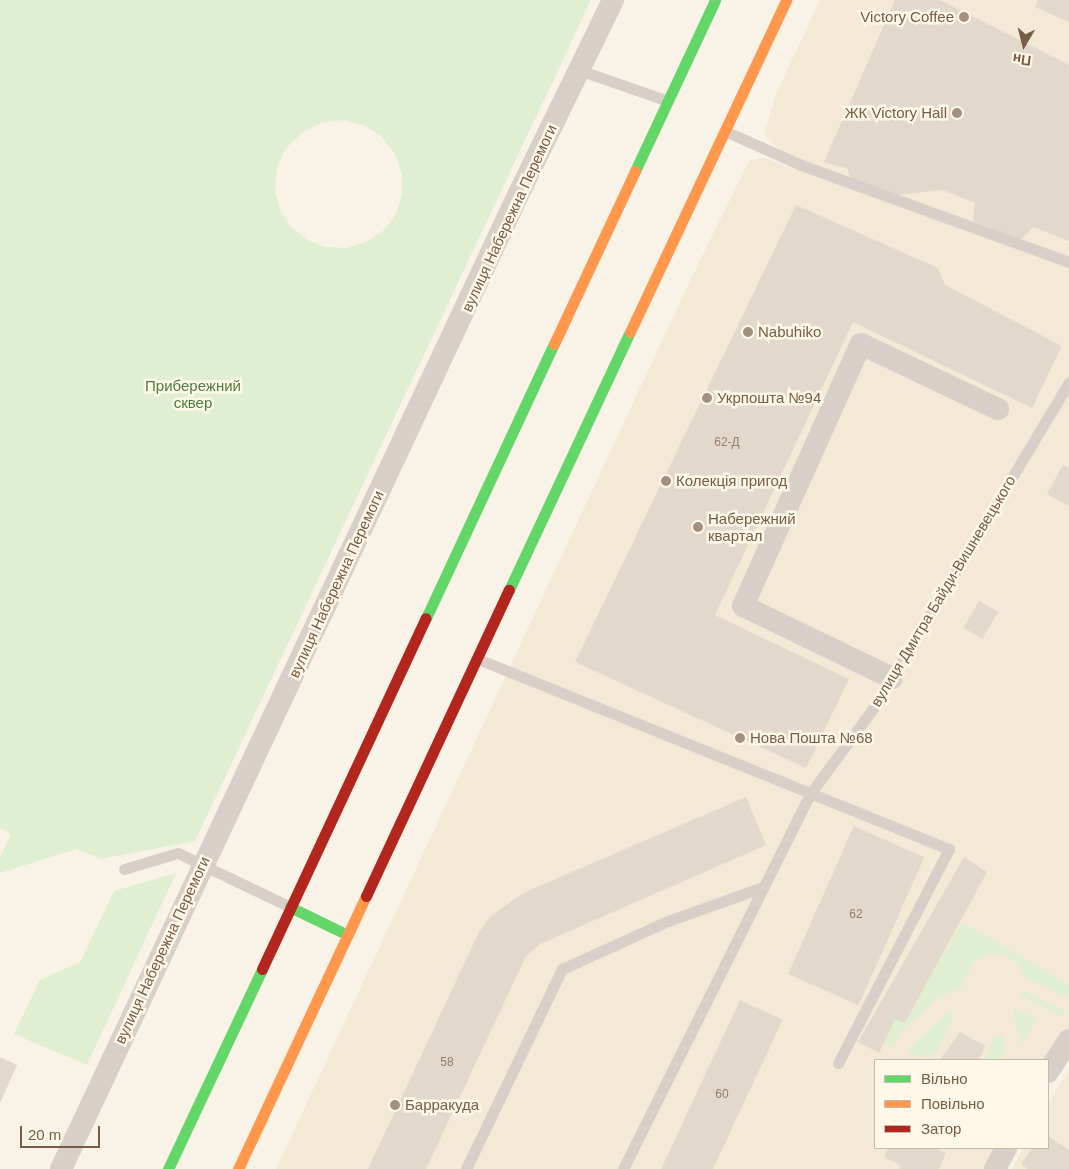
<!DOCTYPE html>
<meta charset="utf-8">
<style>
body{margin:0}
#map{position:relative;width:1069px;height:1169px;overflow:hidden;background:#f8f2e7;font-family:Arial,sans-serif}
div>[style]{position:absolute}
.residential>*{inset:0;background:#f4e9d7}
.green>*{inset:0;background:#e0efd1}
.building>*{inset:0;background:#e2d8cc;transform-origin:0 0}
.lane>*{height:11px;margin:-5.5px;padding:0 5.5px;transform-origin:5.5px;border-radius:5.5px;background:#d8d0c8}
.street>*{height:22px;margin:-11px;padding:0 11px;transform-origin:11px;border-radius:11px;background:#d8d0c8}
.fast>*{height:11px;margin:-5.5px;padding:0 5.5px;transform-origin:5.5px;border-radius:5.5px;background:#63d668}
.slow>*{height:11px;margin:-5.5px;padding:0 5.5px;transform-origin:5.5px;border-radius:5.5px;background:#ff974d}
.jam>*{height:11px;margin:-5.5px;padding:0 5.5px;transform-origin:5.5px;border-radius:5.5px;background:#b3261e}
.dots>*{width:14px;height:14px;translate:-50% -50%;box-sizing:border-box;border:2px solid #fff8e9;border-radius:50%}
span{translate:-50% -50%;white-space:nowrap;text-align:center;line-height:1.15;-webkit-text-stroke:5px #fff8e9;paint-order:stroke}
.number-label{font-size:12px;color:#947e6a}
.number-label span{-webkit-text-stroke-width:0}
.poi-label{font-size:15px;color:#775c46}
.right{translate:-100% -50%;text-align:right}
.left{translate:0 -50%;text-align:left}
.street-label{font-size:15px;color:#775c46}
.park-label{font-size:15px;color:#4b7d3e}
.legend{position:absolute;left:874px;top:1059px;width:175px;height:90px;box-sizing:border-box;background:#fff8e9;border:1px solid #c9baa8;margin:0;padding:6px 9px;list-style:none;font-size:15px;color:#775c46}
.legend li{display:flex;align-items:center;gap:10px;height:25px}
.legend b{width:25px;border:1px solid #c9baa8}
.north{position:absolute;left:999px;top:20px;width:50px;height:50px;-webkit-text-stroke:4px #fff8e9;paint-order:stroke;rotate:188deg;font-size:14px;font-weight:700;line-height:20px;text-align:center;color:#775c46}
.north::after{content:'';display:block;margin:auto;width:18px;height:22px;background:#775c46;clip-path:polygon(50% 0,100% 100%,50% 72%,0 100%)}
.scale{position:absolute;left:20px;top:1126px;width:80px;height:22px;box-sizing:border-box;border:2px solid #775c46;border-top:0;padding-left:6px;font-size:15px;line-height:18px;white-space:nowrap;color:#775c46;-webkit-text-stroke:4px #fff8e9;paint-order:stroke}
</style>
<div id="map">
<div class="residential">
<i style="clip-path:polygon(820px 0,1069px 0,1069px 260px,790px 159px,764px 135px,775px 96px)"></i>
<i style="clip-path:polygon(764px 158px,1069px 268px,1069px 1034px,1048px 1060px,875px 1060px,875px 1148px,1001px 1148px,989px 1169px,276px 1169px,688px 285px,749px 161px)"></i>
<i style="clip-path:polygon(1069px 1070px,1069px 1169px,1012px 1169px,1023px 1148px,1048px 1148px,1048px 1104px)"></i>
</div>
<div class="green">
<i style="clip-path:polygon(evenodd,0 0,591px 0,195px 841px,101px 859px,76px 849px,0 873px,0 857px,11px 834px,0 828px,0 0,342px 120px,364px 125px,382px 137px,395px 154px,402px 174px,402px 194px,396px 214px,383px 231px,366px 242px,347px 248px,326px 247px,307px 240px,291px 227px,280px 210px,275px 189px,277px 167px,286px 148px,302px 133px,321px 123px,342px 120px)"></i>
<i style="clip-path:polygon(176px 873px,87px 1065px,14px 1034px,40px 980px,80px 962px,114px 891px)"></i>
<i style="clip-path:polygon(962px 922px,1069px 985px,1069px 998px,1023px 976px,1017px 963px,1003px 954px,986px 954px,973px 963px,961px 988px,937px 998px,900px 1033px,892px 1048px,884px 1044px,895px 1019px,905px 1023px)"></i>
<i style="clip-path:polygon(1023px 990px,1065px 1011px,1062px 1016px,1020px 996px)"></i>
<i style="clip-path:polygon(1014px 1008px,1036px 1019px,1021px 1045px,1013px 1011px)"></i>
<i style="clip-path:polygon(950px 1009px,954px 1016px,937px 1052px,921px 1058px,907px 1051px)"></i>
<i style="clip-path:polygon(1003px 1035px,1003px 1060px,984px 1060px,995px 1036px)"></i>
</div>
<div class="building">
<i style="clip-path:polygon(895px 0,940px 0,1069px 65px,1069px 241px,1033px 227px,1021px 240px,973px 221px,975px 203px,943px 190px,896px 195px,850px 178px,848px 169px,824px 162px)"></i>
<i style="clip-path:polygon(1038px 0,1069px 0,1069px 22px,1035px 7px)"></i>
<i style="clip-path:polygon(796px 205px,938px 268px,945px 285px,1062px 346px,1032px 408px,853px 322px,715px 615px,849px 679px,806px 768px,575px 662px)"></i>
<i style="clip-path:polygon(1063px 465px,1069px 468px,1069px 506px,1047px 494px)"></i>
<i style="left:979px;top:601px;width:22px;height:31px;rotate:30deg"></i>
<i style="clip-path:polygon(746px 797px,766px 845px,540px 944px,526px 956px,426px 1169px,368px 1169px,479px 932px,491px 916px,523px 893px)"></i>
<i style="left:854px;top:826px;width:77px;height:162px;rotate:24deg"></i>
<i style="clip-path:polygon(964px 857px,987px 872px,905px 1023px,895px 1019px,879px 1053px,858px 1042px)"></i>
<i style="left:740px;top:1000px;width:47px;height:187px;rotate:25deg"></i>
<i style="clip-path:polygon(960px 1032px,985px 1046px,979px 1060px,940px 1060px)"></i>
<i style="clip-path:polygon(0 1057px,17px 1065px,0 1103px)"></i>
<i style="clip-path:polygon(1048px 1136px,1069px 1150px,1069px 1169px,1028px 1169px,1021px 1164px,1032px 1148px,1048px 1148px)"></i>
<i style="clip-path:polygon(888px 1148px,935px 1148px,946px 1153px,939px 1169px,900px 1169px,899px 1164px,884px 1157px)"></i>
</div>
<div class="lane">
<i style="left:579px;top:70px;width:94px;rotate:19.2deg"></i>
<i style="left:725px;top:131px;width:83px;rotate:24.1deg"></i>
<i style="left:801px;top:165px;width:285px;rotate:19.9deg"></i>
<i style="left:478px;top:659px;width:508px;rotate:21.97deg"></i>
<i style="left:949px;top:849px;width:241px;rotate:117.4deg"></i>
<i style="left:124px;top:869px;width:56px;rotate:-16.5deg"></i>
<i style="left:178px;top:853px;width:124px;rotate:25.7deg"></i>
<i style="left:466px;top:1169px;width:222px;rotate:-64.4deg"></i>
<i style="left:562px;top:969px;width:116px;rotate:-24.4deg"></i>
<i style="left:668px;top:921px;width:101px;rotate:-19.7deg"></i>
<i style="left:623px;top:1169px;width:419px;rotate:-63.5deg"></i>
<i style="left:810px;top:794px;width:113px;rotate:-53.6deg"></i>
<i style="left:877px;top:703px;width:374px;rotate:-59.1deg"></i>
</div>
<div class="street">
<i style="left:892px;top:678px;width:165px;rotate:-154.2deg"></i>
<i style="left:743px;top:606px;width:287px;rotate:-65.8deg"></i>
<i style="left:861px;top:344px;width:152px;rotate:25.4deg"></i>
<i style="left:1048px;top:1072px;width:38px;rotate:-57deg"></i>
<i style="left:61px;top:1169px;width:1078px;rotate:-64.86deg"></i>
<i style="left:519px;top:193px;width:215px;rotate:-64deg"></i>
<i style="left:995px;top:1169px;width:24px;rotate:-62deg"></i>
</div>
<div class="fast">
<i style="left:635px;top:171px;width:189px;rotate:-64.9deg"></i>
<i style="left:509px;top:590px;width:285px;rotate:-64.9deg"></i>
<i style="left:426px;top:618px;width:302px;rotate:-65deg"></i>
<i style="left:290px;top:907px;width:64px;rotate:25.8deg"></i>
<i style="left:168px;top:1169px;width:221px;rotate:-64.8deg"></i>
</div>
<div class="slow">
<i style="left:630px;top:332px;width:367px;rotate:-64.8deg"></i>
<i style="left:554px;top:344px;width:191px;rotate:-64.9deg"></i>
<i style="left:238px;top:1169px;width:302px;rotate:-64.9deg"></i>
</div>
<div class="jam">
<i style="left:366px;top:896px;width:338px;rotate:-65deg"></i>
<i style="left:262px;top:969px;width:387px;rotate:-65deg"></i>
</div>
<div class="dots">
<i style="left:964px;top:17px;background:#a4907e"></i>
<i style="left:957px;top:113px;background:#a4907e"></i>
<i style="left:748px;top:332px;background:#a4907e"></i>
<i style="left:707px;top:398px;background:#a4907e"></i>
<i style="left:666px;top:481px;background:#a4907e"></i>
<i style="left:698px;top:527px;background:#a4907e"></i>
<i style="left:740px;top:738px;background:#a4907e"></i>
<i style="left:395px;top:1105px;background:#a4907e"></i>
</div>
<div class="number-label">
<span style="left:727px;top:443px">62-Д</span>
<span style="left:856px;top:915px">62</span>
<span style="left:447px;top:1063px">58</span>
<span style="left:722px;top:1095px">60</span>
</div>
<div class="poi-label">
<span class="right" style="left:954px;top:17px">Victory Coffee</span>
<span class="right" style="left:947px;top:113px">ЖК Victory Hall</span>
<span class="left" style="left:758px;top:332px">Nabuhiko</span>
<span class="left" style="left:717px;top:398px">Укрпошта №94</span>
<span class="left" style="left:676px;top:481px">Колекція пригод</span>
<span class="left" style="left:708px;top:527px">Набережний<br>квартал</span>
<span class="left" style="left:750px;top:738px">Нова Пошта №68</span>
<span class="left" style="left:405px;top:1105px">Барракуда</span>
</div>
<div class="street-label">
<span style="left:509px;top:218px;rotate:-65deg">вулиця Набережна Перемоги</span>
<span style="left:336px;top:584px;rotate:-65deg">вулиця Набережна Перемоги</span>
<span style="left:943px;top:591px;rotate:-59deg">вулиця Дмитра Байди-Вишневецького</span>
<span style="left:162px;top:950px;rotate:-65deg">вулиця Набережна Перемоги</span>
</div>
<div class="park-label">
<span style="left:193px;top:394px">Прибережний<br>сквер</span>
</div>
<ul class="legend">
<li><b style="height:6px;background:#63d668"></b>Вільно</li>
<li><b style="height:6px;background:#ff974d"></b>Повільно</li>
<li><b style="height:6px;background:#b3261e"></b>Затор</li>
</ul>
<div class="north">Пн</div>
<div class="scale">20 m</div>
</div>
